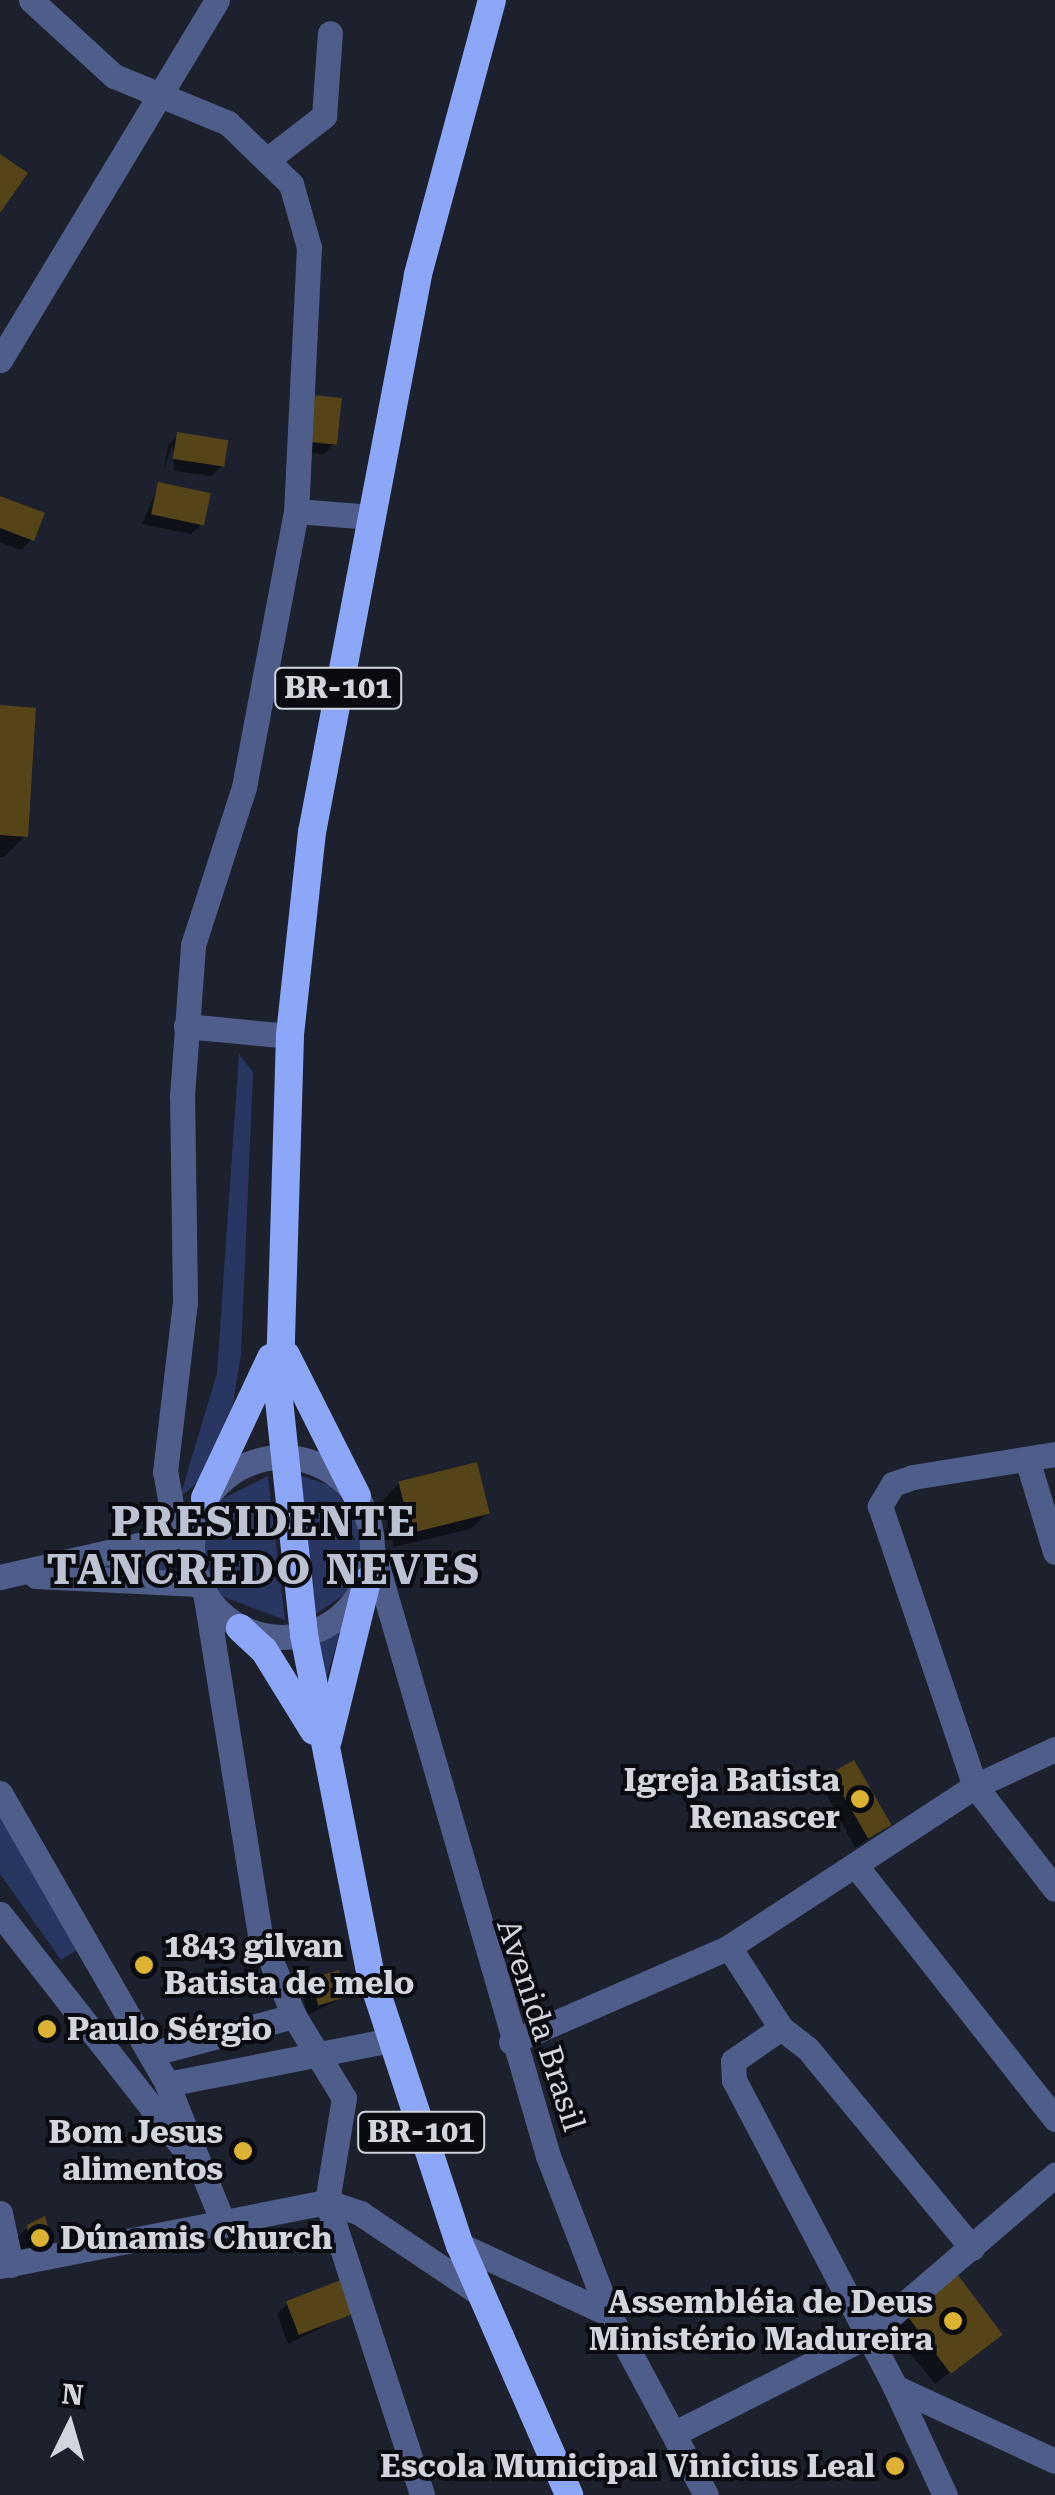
<!DOCTYPE html>
<meta charset="utf-8">
<style>
body{margin:0}
#map{position:relative;width:1055px;height:2495px;overflow:hidden;background:#1d212d;font-family:"Roboto Serif",serif}
div>[style]{position:absolute}
.green>*{inset:0;background:#2a3662}
.shadow>*{inset:0;background:#0007}
.building>*{inset:0;background:#554418;transform-origin:0 0}
.minor>*{height:25px;margin:-12.5px;padding:0 12.5px;transform-origin:12.5px;border-radius:12.5px;background:#4f5d8b}
.minor>.ring{margin:-12.5px;padding:0;box-sizing:content-box;background:none;border:25px solid #4f5d8b;border-radius:50%}
.trunk>*{height:28px;margin:-14px;padding:0 14px;transform-origin:14px;border-radius:14px;background:#8ca6f8}
.dots>*{width:28px;height:28px;translate:-50% -50%;box-sizing:border-box;border:5px solid #090b10;border-radius:50%}
span{translate:-50% -50%;white-space:nowrap;text-align:center;line-height:1.15;-webkit-text-stroke:8px #090b10;paint-order:stroke}
.shield-label span{padding:2px 8px;background:#090b10;border:2px solid;border-radius:8px;-webkit-text-stroke-width:0}
.shield-label{font-size:30px;color:#d2d5de;font-weight:700}
.poi-label{font-size:32px;color:#d2d5de;font-weight:700}
.right{translate:-100% -50%;text-align:right}
.left{translate:0 -50%;text-align:left}
.street-label{font-size:32px;color:#d2d5de}
.district-label{font-size:42px;color:#bdc2d2;font-weight:700;letter-spacing:2.5px}
.north{position:absolute;left:20px;top:2375px;width:100px;height:100px;-webkit-text-stroke:8px #090b10;paint-order:stroke;rotate:5deg;font-size:28px;font-weight:700;line-height:40px;text-align:center;color:#d2d5de}
.north::after{content:'';display:block;margin:auto;width:35px;height:45px;background:#d2d5de;clip-path:polygon(50% 0,100% 100%,50% 72%,0 100%)}
</style>
<div id="map">
<div class="green">
<i style="clip-path:polygon(239px 1054px,253px 1072px,241px 1354px,231px 1415px,205px 1476px,180px 1497px,217px 1373px)"></i>
<i style="clip-path:polygon(295px 1474px,332px 1486px,365px 1532px,358px 1585px,314px 1615px)"></i>
<i style="clip-path:polygon(268px 1476px,285px 1620px,214px 1593px,198px 1546px,222px 1499px)"></i>
<i style="clip-path:polygon(165px 1551px,174px 1574px,61px 1570px)"></i>
<i style="clip-path:polygon(340px 1633px,326px 1679px,318px 1644px)"></i>
<i style="clip-path:polygon(0 1817px,78px 1949px,61px 1960px,0 1874px)"></i>
</div>
<div class="shadow">
<i style="clip-path:polygon(303px 408px,334px 444px,324px 454px,299px 452px)"></i>
<i style="clip-path:polygon(178px 435px,222px 466px,211px 476px,174px 471px,173px 443px,164px 469px,168px 445px)"></i>
<i style="clip-path:polygon(159px 485px,202px 524px,191px 534px,142px 524px)"></i>
<i style="clip-path:polygon(0 498px,32px 539px,21px 550px,0 542px)"></i>
<i style="clip-path:polygon(0 708px,25px 836px,4px 857px,0 857px)"></i>
<i style="clip-path:polygon(399px 1483px,487px 1513px,471px 1529px,394px 1547px,383px 1500px)"></i>
<i style="clip-path:polygon(832px 1774px,888px 1825px,855px 1848px,821px 1784px)"></i>
<i style="clip-path:polygon(311px 1981px,344px 1997px,308px 2015px,301px 1991px)"></i>
<i style="clip-path:polygon(28px 2227px,51px 2251px,21px 2265px,17px 2238px)"></i>
<i style="clip-path:polygon(287px 2304px,351px 2313px,288px 2344px,277px 2314px)"></i>
<i style="clip-path:polygon(903px 2309px,1000px 2334px,935px 2384px,887px 2325px)"></i>
</div>
<div class="building">
<i style="clip-path:polygon(0 154px,28px 173px,0 213px)"></i>
<i style="left:313px;top:395px;width:29px;height:47px;rotate:6deg"></i>
<i style="left:177px;top:432px;width:52px;height:27px;rotate:9deg"></i>
<i style="left:158px;top:482px;width:54px;height:33px;rotate:12deg"></i>
<i style="clip-path:polygon(0 496px,45px 513px,34px 541px,0 528px)"></i>
<i style="clip-path:polygon(0 705px,36px 708px,28px 837px,0 835px)"></i>
<i style="left:477px;top:1462px;width:53px;height:81px;rotate:76deg"></i>
<i style="left:854px;top:1760px;width:75px;height:27px;rotate:60deg"></i>
<i style="left:339px;top:1970px;width:28px;height:30px;rotate:73deg"></i>
<i style="clip-path:polygon(45px 2216px,54px 2251px,31px 2256px,27px 2225px)"></i>
<i style="left:951px;top:2266px;width:86px;height:65px;rotate:53deg"></i>
<i style="left:341px;top:2280px;width:36px;height:59px;rotate:69deg"></i>
</div>
<div class="minor">
<i style="left:31px;top:0;width:113px;rotate:42.5deg"></i>
<i style="left:114px;top:76px;width:123px;rotate:22.4deg"></i>
<i style="left:228px;top:123px;width:88px;rotate:44.1deg"></i>
<i style="left:291px;top:184px;width:66px;rotate:74.1deg"></i>
<i style="left:309px;top:247px;width:264px;rotate:92.8deg"></i>
<i style="left:296px;top:511px;width:76px;rotate:4.5deg"></i>
<i style="left:272px;top:156px;width:66px;rotate:-37.6deg"></i>
<i style="left:324px;top:116px;width:83px;rotate:-85.9deg"></i>
<i style="left:0;top:360px;width:420px;rotate:-58.9deg"></i>
<i style="left:186px;top:1026px;width:104px;rotate:5.5deg"></i>
<i style="left:1055px;top:1454px;width:144px;rotate:170.8deg"></i>
<i style="left:913px;top:1477px;width:21px;rotate:161deg"></i>
<i style="left:893px;top:1484px;width:26px;rotate:121deg"></i>
<i style="left:880px;top:1506px;width:296px;rotate:71.3deg"></i>
<i style="left:975px;top:1786px;width:130px;rotate:52.2deg"></i>
<i class="ring" style="left:192px;top:1457px;width:155px;height:155px"></i>
<i style="left:1027px;top:1459px;width:97px;rotate:73.2deg"></i>
<i style="left:193px;top:1524px;width:25px;rotate:-146deg"></i>
<i style="left:172px;top:1510px;width:39px;rotate:-100deg"></i>
<i style="left:165px;top:1472px;width:170px;rotate:-83.3deg"></i>
<i style="left:185px;top:1303px;width:207px;rotate:-90.8deg"></i>
<i style="left:182px;top:1096px;width:151px;rotate:-85.8deg"></i>
<i style="left:193px;top:945px;width:166px;rotate:-72.1deg"></i>
<i style="left:244px;top:787px;width:281px;rotate:-79.3deg"></i>
<i style="left:373px;top:1552px;width:629px;rotate:73.84deg"></i>
<i style="left:548px;top:2156px;width:169px;rotate:68.9deg"></i>
<i style="left:609px;top:2314px;width:205px;rotate:61.8deg"></i>
<i style="left:36px;top:1576px;width:162px;rotate:2.8deg"></i>
<i style="left:0;top:1577px;width:196px;rotate:-13deg"></i>
<i style="left:206px;top:1598px;width:340px;rotate:80.9deg"></i>
<i style="left:260px;top:1934px;width:89px;rotate:67.5deg"></i>
<i style="left:294px;top:2016px;width:96px;rotate:58.6deg"></i>
<i style="left:344px;top:2098px;width:105px;rotate:99.3deg"></i>
<i style="left:327px;top:2202px;width:308px;rotate:72deg"></i>
<i style="left:0;top:1793px;width:336px;rotate:60.1deg"></i>
<i style="left:167px;top:2084px;width:152px;rotate:68deg"></i>
<i style="left:856px;top:1866px;width:322px;rotate:51.8deg"></i>
<i style="left:0;top:1914px;width:295px;rotate:51.9deg"></i>
<i style="left:729px;top:1947px;width:96px;rotate:57.3deg"></i>
<i style="left:511px;top:2042px;width:238px;rotate:-23.5deg"></i>
<i style="left:729px;top:1947px;width:294px;rotate:-33.2deg"></i>
<i style="left:975px;top:1786px;width:88px;rotate:-24.8deg"></i>
<i style="left:150px;top:2054px;width:149px;rotate:-14.8deg"></i>
<i style="left:167px;top:2084px;width:228px;rotate:-11.1deg"></i>
<i style="left:0;top:2213px;width:53px;rotate:78.1deg"></i>
<i style="left:460px;top:2245px;width:164px;rotate:24.8deg"></i>
<i style="left:972px;top:2248px;width:258px;rotate:-129.5deg"></i>
<i style="left:808px;top:2049px;width:34px;rotate:-142deg"></i>
<i style="left:781px;top:2028px;width:58px;rotate:145.5deg"></i>
<i style="left:733px;top:2061px;width:19px;rotate:87deg"></i>
<i style="left:734px;top:2080px;width:347px;rotate:62.3deg"></i>
<i style="left:895px;top:2387px;width:176px;rotate:24.8deg"></i>
<i style="left:0;top:2266px;width:333px;rotate:-11.1deg"></i>
<i style="left:327px;top:2202px;width:35px;rotate:18deg"></i>
<i style="left:360px;top:2213px;width:143px;rotate:33.9deg"></i>
<i style="left:895px;top:2387px;width:119px;rotate:65.2deg"></i>
<i style="left:675px;top:2433px;width:215px;rotate:-26.8deg"></i>
<i style="left:867px;top:2336px;width:248px;rotate:-40.6deg"></i>
</div>
<div class="trunk">
<i style="left:492px;top:0;width:285px;rotate:105.1deg"></i>
<i style="left:418px;top:275px;width:567px;rotate:100.77deg"></i>
<i style="left:312px;top:832px;width:205px;rotate:96.2deg"></i>
<i style="left:290px;top:1036px;width:364px;rotate:91.7deg"></i>
<i style="left:279px;top:1400px;width:236px;rotate:83.9deg"></i>
<i style="left:304px;top:1635px;width:347px;rotate:78.9deg"></i>
<i style="left:371px;top:1975px;width:284px;rotate:71.8deg"></i>
<i style="left:460px;top:2245px;width:273px;rotate:66.4deg"></i>
<i style="left:286px;top:1355px;width:158px;rotate:63.3deg"></i>
<i style="left:205px;top:1498px;width:155px;rotate:-64.8deg"></i>
<i style="left:240px;top:1628px;width:33px;rotate:43deg"></i>
<i style="left:264px;top:1650px;width:95px;rotate:58.3deg"></i>
<i style="left:328px;top:1740px;width:164px;rotate:-76.2deg"></i>
</div>
<div class="dots">
<i style="left:860px;top:1799px;background:#dcb233"></i>
<i style="left:144px;top:1965px;background:#dcb233"></i>
<i style="left:47px;top:2029px;background:#dcb233"></i>
<i style="left:243px;top:2151px;background:#dcb233"></i>
<i style="left:40px;top:2238px;background:#dcb233"></i>
<i style="left:953px;top:2321px;background:#dcb233"></i>
<i style="left:895px;top:2466px;background:#dcb233"></i>
</div>
<div class="shield-label">
<span style="left:338px;top:688px">BR-101</span>
<span style="left:421px;top:2132px">BR-101</span>
</div>
<div class="poi-label">
<span class="right" style="left:840px;top:1799px">Igreja Batista<br>Renascer</span>
<span class="left" style="left:164px;top:1965px">1843 gilvan<br>Batista de melo</span>
<span class="left" style="left:67px;top:2029px">Paulo Sérgio</span>
<span class="right" style="left:223px;top:2151px">Bom Jesus<br>alimentos</span>
<span class="left" style="left:60px;top:2238px">Dúnamis Church</span>
<span class="right" style="left:933px;top:2321px">Assembléia de Deus<br>Ministério Madureira</span>
<span class="right" style="left:875px;top:2466px">Escola Municipal Vinicius Leal</span>
</div>
<div class="street-label">
<span style="left:541px;top:2025px;rotate:72deg">Avenida Brasil</span>
</div>
<div class="district-label">
<span style="left:264px;top:1546px">PRESIDENTE<br>TANCREDO NEVES</span>
</div>
<div class="north">N</div>
</div>
